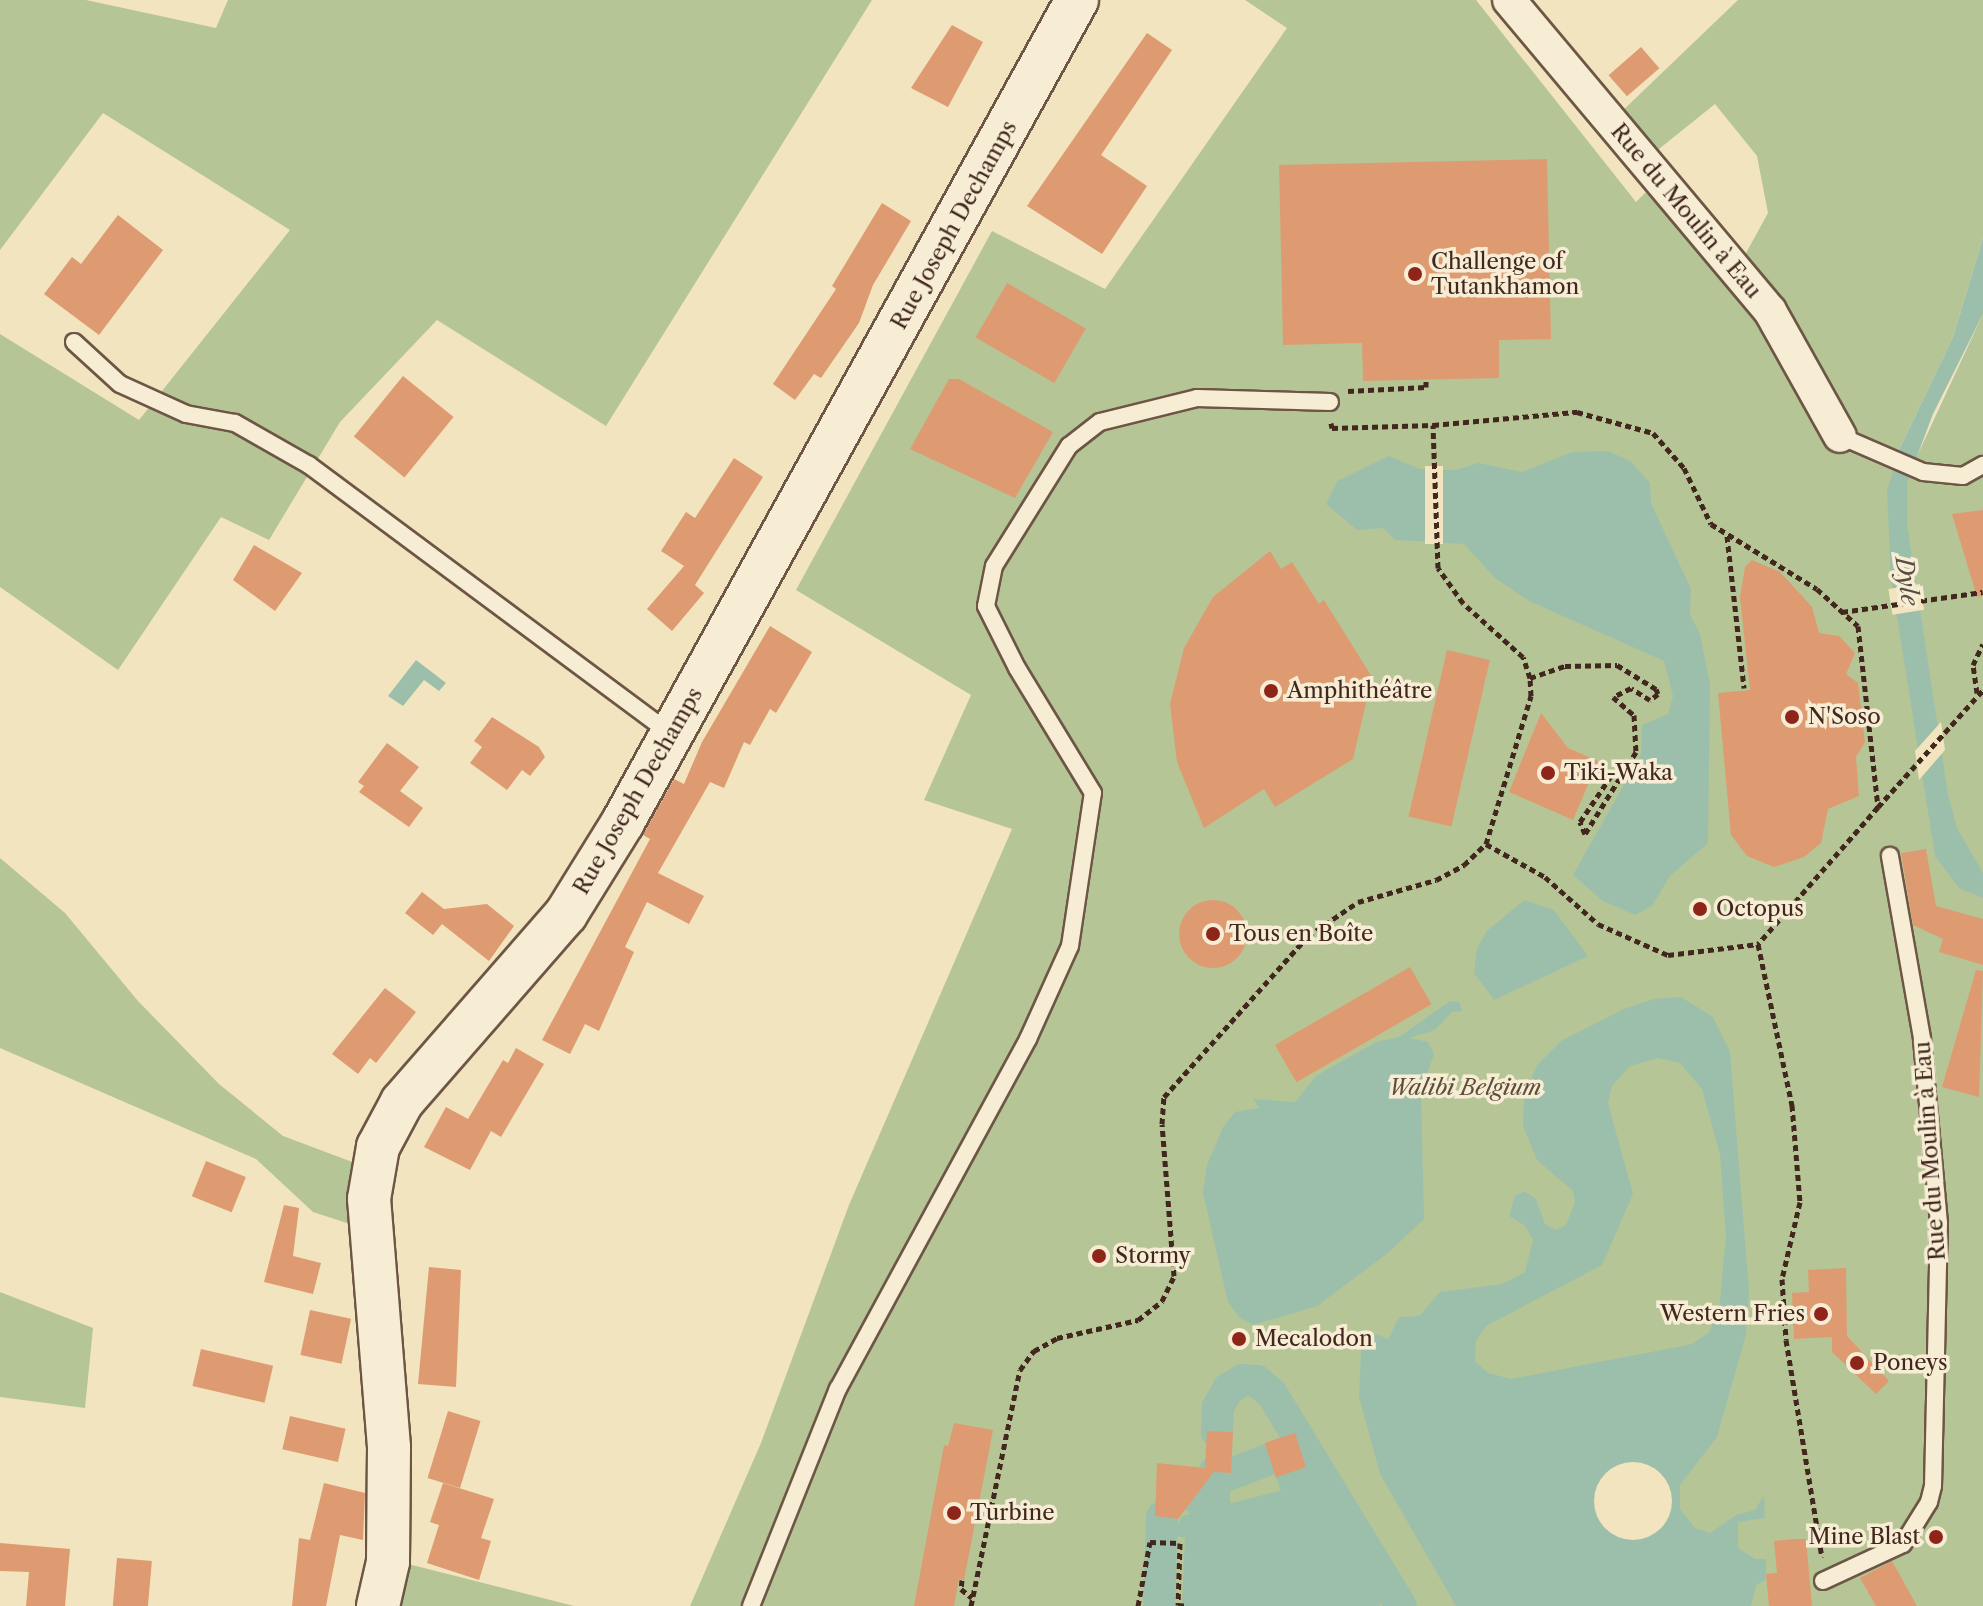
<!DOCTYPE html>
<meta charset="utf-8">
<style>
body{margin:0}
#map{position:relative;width:1983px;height:1606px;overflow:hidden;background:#f2e4be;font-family:"Libre Caslon Text",serif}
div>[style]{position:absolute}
.green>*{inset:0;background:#b6c595}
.water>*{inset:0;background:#9cbfac}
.pier>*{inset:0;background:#f2e4be;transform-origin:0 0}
.round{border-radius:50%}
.canal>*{height:32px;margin:-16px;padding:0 16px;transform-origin:16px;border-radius:16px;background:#9cbfac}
.building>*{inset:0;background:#de9b71;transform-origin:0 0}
.path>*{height:5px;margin-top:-2.5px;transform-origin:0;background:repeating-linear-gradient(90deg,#41271d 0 6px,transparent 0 10px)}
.roads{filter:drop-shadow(2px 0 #6d5645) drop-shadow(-2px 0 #6d5645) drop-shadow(0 2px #6d5645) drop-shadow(0 -2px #6d5645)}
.service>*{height:16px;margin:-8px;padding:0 8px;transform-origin:8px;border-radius:8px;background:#f7edd5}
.minor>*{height:32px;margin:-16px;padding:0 16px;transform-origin:16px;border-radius:16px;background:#f7edd5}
.tertiary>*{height:42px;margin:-21px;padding:0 21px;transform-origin:21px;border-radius:21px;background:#f7edd5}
.dots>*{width:22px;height:22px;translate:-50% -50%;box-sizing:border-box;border:4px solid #f7edd5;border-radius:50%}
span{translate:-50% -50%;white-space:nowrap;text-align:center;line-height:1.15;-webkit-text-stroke:7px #f7edd5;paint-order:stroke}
.street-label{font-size:22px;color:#41271d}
.poi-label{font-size:22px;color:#41271d}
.left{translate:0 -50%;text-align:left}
.right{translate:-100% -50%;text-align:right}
.park-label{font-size:22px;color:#5e4e3b;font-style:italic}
.water-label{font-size:24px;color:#584d41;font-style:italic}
</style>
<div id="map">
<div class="green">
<i style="clip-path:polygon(0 0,86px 0,216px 28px,228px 0,872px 0,606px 426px,437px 320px,340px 422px,269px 540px,221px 517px,118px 670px,0 587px,0 334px,139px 420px,290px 230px,103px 113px,0 250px)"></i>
<i style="clip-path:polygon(1245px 0,1476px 0,1636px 202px,1648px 190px,1728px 269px,1746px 253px,1768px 213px,1757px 156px,1715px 104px,1654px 153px,1617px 116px,1738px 0,1983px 0,1983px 238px,1953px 337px,1899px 450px,1917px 456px,1983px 314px,1983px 1606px,690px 1606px,761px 1443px,849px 1205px,1012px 829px,924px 800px,971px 695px,796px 590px,992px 231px,1105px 289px,1287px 28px)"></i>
<i style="clip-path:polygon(0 858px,65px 913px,138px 1001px,219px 1084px,283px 1136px,355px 1163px,353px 1225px,313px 1212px,256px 1159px,0 1048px)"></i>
<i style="clip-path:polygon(0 1292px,93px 1328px,85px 1408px,0 1397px)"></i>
<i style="clip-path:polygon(408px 1564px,574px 1606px,398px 1606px)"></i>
</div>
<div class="water">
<i style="clip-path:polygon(1983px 238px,1983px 314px,1933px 414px,1907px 483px,1907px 524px,1948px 794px,1957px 828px,1983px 873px,1983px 898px,1959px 888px,1935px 856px,1891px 579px,1887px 491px,1899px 450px,1953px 337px)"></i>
<i style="clip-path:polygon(1608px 451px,1630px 461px,1650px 483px,1651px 503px,1691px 589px,1690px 614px,1700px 634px,1710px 684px,1708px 843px,1670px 876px,1652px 906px,1635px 915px,1603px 901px,1573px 875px,1641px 754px,1642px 725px,1668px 714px,1673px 696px,1664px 661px,1529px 601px,1495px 578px,1464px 544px,1395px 540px,1383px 528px,1357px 530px,1326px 504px,1337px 481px,1389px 456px,1420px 469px,1456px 470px,1478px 463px,1522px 472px,1572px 452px)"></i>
<i style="clip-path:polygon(416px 660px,446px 683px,439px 691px,424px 680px,403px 706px,388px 696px)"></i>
<i style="clip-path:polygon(1524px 900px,1554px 910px,1588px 956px,1494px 1000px,1474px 973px,1477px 948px,1487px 931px)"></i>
<i style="clip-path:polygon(evenodd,1681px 997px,1713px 1017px,1730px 1052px,1749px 1291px,1746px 1335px,1717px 1437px,1680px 1485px,1680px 1509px,1695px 1528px,1710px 1533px,1736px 1515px,1755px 1510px,1764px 1495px,1765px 1518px,1738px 1522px,1738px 1548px,1755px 1559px,1766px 1559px,1766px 1580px,1756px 1585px,1751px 1606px,1456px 1606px,1380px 1474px,1359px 1397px,1361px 1350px,1376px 1334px,1388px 1339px,1399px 1317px,1419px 1316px,1440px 1292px,1502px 1284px,1525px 1272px,1533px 1240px,1525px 1226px,1509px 1216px,1515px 1196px,1524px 1191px,1536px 1199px,1545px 1224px,1556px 1230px,1566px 1225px,1575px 1202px,1573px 1191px,1537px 1160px,1523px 1126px,1524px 1096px,1537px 1065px,1561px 1041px,1624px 1009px,1653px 999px,1681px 997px,1658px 1058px,1680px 1063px,1702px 1089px,1720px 1155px,1726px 1237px,1719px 1310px,1709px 1332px,1692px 1344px,1511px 1379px,1488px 1373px,1475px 1361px,1476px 1341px,1486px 1326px,1602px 1265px,1633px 1194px,1608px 1103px,1612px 1086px,1630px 1066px,1658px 1058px)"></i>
<i style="clip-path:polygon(1450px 1001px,1459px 1002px,1462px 1011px,1452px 1012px,1435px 1030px,1410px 1038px,1428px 1042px,1434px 1054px,1421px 1092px,1424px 1219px,1388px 1253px,1317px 1306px,1253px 1325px,1239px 1317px,1228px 1302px,1203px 1193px,1207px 1165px,1223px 1127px,1235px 1112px,1259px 1108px,1253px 1099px,1295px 1102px,1316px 1076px,1376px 1042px,1399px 1037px)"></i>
<i style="clip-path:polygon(1310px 1483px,1329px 1493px,1341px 1487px,1346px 1491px,1329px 1511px,1374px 1580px,1384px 1580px,1388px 1592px,1379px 1606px,1182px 1606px,1185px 1538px,1177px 1536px,1176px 1529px,1182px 1516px)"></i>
</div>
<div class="pier">
<i style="left:1425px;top:466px;width:18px;height:78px"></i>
<i style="left:1920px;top:584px;width:26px;height:32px;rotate:81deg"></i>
<i style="clip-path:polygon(1941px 722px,1945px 750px,1919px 780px,1915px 751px)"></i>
<i class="round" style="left:1594px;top:1462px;width:78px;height:78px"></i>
</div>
<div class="canal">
<i style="left:1217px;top:1432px;width:25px;rotate:-88deg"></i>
<i style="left:1218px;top:1407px;width:21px;rotate:-61deg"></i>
<i style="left:1228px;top:1389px;width:17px;rotate:-31deg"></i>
<i style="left:1243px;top:1380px;width:14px;rotate:4deg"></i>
<i style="left:1257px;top:1381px;width:20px;rotate:41deg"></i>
<i style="left:1272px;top:1394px;width:248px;rotate:58.7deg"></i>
<i style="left:1291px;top:1472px;width:56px;rotate:70.3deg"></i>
<i style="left:1197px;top:1487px;width:78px;rotate:-21deg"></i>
<i style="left:1195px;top:1497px;width:65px;rotate:35.6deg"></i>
<i style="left:1159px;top:1606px;width:89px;rotate:-88.1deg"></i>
<i style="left:1210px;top:1606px;width:134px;rotate:-87.9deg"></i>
</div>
<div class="building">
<i style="clip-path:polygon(952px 25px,983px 42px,948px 107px,911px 88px)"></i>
<i style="clip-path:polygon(1147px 33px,1172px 50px,1101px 155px,1147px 186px,1102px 254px,1027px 206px)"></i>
<i style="left:1641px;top:47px;width:28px;height:43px;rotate:49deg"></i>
<i style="clip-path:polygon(1547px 159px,1551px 339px,1499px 340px,1499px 378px,1363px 381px,1362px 343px,1283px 345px,1279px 165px)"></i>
<i style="clip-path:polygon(882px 203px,911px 221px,873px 285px,859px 323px,821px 378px,814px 374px,795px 400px,773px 384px,836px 289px,832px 286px)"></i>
<i style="clip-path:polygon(118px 215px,163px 250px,99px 335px,44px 294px,72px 257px,81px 264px)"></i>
<i style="left:1007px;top:283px;width:91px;height:63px;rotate:30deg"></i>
<i style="left:403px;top:376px;width:65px;height:78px;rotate:39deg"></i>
<i style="clip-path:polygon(949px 379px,959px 379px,1053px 432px,1015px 498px,910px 449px)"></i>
<i style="clip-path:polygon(734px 458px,763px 477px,695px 585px,704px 593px,672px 631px,647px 609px,684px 566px,661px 551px,686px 512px,695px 518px)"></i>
<i style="clip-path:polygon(1983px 510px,1983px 596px,1977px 597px,1952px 514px)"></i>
<i style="clip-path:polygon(254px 545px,302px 573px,275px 611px,233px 580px)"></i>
<i style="clip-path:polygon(1270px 551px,1281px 569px,1292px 562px,1319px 604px,1324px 600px,1372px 677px,1353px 759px,1275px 807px,1264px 789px,1204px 828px,1177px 762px,1170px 704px,1184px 648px,1213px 597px)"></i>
<i style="clip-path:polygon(1752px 560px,1780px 572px,1812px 607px,1819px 633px,1839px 636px,1855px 653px,1846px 674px,1858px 683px,1865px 742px,1856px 757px,1859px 796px,1828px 809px,1821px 843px,1804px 857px,1774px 867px,1747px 856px,1731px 835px,1718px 693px,1750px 690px,1740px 597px,1745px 567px)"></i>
<i style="clip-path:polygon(770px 626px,812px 652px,776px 713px,770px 709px,750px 745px,744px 742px,724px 788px,710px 782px,658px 873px,704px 896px,689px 924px,647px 902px,625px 947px,634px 952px,599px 1031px,585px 1024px,570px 1054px,542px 1040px,650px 839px,643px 835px,674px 779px,684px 784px,702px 742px)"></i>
<i style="left:1447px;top:650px;width:44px;height:171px;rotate:13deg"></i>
<i style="clip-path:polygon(1541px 713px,1568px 748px,1598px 761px,1573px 820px,1509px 792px)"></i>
<i style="clip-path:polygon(492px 717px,539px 747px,545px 757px,530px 776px,522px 770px,507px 790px,470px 763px,482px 747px,474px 741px)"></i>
<i style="clip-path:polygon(387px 743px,419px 767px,400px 791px,423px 808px,409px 827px,359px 792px,364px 786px,358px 782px)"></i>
<i style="clip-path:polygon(1926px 849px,1936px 906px,1983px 919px,1983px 965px,1939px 952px,1943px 939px,1913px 925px,1901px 853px)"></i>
<i style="clip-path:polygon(422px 892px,444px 909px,487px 904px,514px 926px,489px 961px,442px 924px,433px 935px,405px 913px)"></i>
<i class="round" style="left:1179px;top:900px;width:68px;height:68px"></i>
<i style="left:1410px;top:967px;width:43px;height:156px;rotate:60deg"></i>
<i style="clip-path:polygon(1976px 970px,1983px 971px,1979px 1097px,1942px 1087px)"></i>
<i style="clip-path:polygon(385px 988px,416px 1012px,376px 1063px,370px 1058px,358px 1074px,332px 1054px)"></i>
<i style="clip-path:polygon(516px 1048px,544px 1064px,501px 1137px,491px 1131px,470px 1170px,424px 1147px,446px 1107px,468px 1119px,503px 1060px,508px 1063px)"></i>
<i style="left:206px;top:1161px;width:43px;height:38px;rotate:22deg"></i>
<i style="clip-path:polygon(284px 1205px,299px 1208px,293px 1256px,321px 1263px,313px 1294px,264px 1282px)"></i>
<i style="clip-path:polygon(429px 1267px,461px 1270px,456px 1387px,418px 1384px)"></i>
<i style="clip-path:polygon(1846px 1268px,1847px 1336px,1889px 1381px,1876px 1394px,1832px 1352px,1832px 1337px,1794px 1339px,1792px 1293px,1809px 1292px,1808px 1270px)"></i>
<i style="left:310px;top:1310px;width:42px;height:46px;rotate:12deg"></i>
<i style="left:201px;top:1349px;width:74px;height:38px;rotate:13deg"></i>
<i style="left:448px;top:1411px;width:34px;height:70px;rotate:17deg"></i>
<i style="left:290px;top:1416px;width:57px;height:34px;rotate:13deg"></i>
<i style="clip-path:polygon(954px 1423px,993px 1430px,964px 1580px,959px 1579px,954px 1606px,914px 1606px,944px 1445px,948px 1446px)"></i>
<i style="clip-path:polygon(1207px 1431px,1233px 1432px,1231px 1473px,1214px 1472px,1178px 1519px,1155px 1516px,1157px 1463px,1205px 1468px)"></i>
<i style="left:1295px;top:1433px;width:36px;height:32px;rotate:72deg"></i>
<i style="clip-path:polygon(324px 1483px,365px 1493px,363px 1540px,340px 1535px,326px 1606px,292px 1606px,299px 1538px,310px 1540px)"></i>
<i style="clip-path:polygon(443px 1483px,494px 1499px,481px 1538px,491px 1541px,479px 1580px,427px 1563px,439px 1525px,430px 1522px)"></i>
<i style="clip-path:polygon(1795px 1539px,1806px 1539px,1812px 1606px,1769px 1606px,1766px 1574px,1777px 1573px,1774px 1541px)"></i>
<i style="clip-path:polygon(0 1543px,70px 1549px,65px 1606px,26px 1606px,29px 1572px,0 1571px)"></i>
<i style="left:117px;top:1558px;width:35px;height:48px;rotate:5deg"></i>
<i style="clip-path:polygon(1892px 1561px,1917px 1606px,1876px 1606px,1860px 1578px)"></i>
</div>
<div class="path">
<i style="left:1348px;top:391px;width:78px;rotate:-2.9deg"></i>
<i style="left:1426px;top:387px;width:8px;rotate:-90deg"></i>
<i style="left:1331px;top:423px;width:5px;rotate:79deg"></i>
<i style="left:1332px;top:428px;width:101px;rotate:-1.7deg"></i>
<i style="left:1433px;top:425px;width:145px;rotate:-5.2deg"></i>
<i style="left:1577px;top:412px;width:79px;rotate:15.4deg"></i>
<i style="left:1653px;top:433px;width:47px;rotate:48.5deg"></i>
<i style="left:1684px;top:468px;width:62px;rotate:64.3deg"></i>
<i style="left:1711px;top:524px;width:124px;rotate:31.5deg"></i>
<i style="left:1817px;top:589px;width:55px;rotate:42.1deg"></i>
<i style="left:1858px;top:626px;width:182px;rotate:83.7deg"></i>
<i style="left:1878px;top:807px;width:182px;rotate:131.2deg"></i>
<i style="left:1727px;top:536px;width:153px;rotate:83.6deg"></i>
<i style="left:1842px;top:612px;width:142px;rotate:-8.1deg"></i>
<i style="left:1530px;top:678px;width:37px;rotate:-19deg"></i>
<i style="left:1565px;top:666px;width:52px;rotate:-1.1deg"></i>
<i style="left:1617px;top:665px;width:46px;rotate:31.6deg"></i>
<i style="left:1656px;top:689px;width:5px;rotate:68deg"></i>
<i style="left:1658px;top:694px;width:10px;rotate:143deg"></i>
<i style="left:1650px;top:700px;width:22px;rotate:-148deg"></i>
<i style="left:1631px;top:688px;width:20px;rotate:153deg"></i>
<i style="left:1613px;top:697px;width:28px;rotate:41deg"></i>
<i style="left:1634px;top:715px;width:37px;rotate:87deg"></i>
<i style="left:1636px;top:752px;width:97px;rotate:121.9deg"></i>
<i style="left:1585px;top:834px;width:13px;rotate:-113deg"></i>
<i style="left:1580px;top:822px;width:55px;rotate:-56deg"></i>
<i style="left:1611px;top:776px;width:20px;rotate:-156deg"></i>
<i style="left:1977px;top:693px;width:28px;rotate:-98deg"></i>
<i style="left:1973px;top:665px;width:23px;rotate:-65deg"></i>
<i style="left:1878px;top:807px;width:157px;rotate:-48.1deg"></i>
<i style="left:1486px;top:844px;width:68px;rotate:29.2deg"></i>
<i style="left:1545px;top:877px;width:71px;rotate:41.6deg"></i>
<i style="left:1598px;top:924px;width:77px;rotate:23.9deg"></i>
<i style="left:1668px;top:955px;width:91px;rotate:-7deg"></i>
<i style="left:1758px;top:944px;width:165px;rotate:78.1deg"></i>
<i style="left:1792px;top:1105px;width:97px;rotate:85.3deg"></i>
<i style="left:1800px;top:1202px;width:79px;rotate:103.2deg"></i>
<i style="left:1782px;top:1279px;width:61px;rotate:86.2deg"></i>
<i style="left:1786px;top:1340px;width:220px;rotate:80.6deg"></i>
<i style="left:962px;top:1580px;width:9px;rotate:96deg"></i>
<i style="left:961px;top:1589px;width:14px;rotate:39deg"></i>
<i style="left:971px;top:1606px;width:241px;rotate:-78.3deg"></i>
<i style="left:1020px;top:1370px;width:24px;rotate:-54deg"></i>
<i style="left:1034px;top:1351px;width:26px;rotate:-29deg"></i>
<i style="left:1057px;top:1338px;width:83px;rotate:-12.5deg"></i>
<i style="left:1138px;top:1320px;width:31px;rotate:-38deg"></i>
<i style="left:1162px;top:1301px;width:28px;rotate:-64deg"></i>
<i style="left:1174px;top:1276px;width:152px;rotate:-94.5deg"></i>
<i style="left:1162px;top:1124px;width:27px;rotate:-86deg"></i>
<i style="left:1164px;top:1097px;width:216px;rotate:-48.2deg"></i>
<i style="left:1308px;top:936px;width:60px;rotate:-34.2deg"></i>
<i style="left:1358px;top:902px;width:81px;rotate:-15.8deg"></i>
<i style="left:1436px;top:880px;width:32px;rotate:-28deg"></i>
<i style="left:1464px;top:865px;width:30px;rotate:-44deg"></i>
<i style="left:1486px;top:844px;width:155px;rotate:-73.1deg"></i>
<i style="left:1531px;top:696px;width:18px;rotate:-93deg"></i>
<i style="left:1530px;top:678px;width:22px;rotate:-108deg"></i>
<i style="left:1523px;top:657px;width:81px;rotate:-138deg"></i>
<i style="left:1463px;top:603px;width:43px;rotate:-125.5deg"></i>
<i style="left:1438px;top:568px;width:143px;rotate:-92deg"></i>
<i style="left:1138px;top:1606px;width:65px;rotate:-79.4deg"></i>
<i style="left:1150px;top:1542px;width:30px;rotate:2deg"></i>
<i style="left:1180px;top:1543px;width:62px;rotate:91.8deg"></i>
<i style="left:1178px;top:1605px;width:10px;rotate:6deg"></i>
</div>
<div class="roads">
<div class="service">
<i style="left:74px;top:342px;width:62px;rotate:42.4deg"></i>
<i style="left:120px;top:384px;width:72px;rotate:24.4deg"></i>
<i style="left:186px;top:414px;width:50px;rotate:10.4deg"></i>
<i style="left:235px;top:423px;width:85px;rotate:29.6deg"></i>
<i style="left:309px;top:465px;width:450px;rotate:36.6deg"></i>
<i style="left:1840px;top:436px;width:90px;rotate:23.4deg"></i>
<i style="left:1923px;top:472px;width:40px;rotate:5.7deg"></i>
<i style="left:1963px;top:476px;width:23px;rotate:-29deg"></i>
<i style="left:1823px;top:1581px;width:88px;rotate:-24.8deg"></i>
<i style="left:1903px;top:1544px;width:49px;rotate:-58.2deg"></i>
<i style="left:1929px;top:1502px;width:16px;rotate:-76deg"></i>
<i style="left:1933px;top:1486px;width:263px;rotate:-88.7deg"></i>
<i style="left:1939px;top:1223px;width:186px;rotate:-95.3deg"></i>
<i style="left:1922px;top:1038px;width:185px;rotate:-100deg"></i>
<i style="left:751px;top:1606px;width:234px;rotate:-68.2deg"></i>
<i style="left:838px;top:1389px;width:398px;rotate:-61.5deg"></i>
<i style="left:1028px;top:1039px;width:102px;rotate:-65.7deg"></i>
<i style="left:1070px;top:946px;width:155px;rotate:-81.5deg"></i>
<i style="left:1093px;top:793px;width:146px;rotate:-121.3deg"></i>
<i style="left:1017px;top:668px;width:69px;rotate:-116.6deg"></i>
<i style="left:986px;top:606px;width:41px;rotate:-78.7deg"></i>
<i style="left:994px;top:566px;width:142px;rotate:-58deg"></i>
<i style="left:1069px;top:446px;width:39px;rotate:-38deg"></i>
<i style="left:1100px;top:422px;width:100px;rotate:-13.9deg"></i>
<i style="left:1197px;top:398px;width:133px;rotate:1.7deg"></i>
</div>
<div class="minor">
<i style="left:1509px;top:0;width:406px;rotate:50deg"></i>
<i style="left:1770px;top:311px;width:143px;rotate:60.8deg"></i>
</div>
<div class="tertiary">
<i style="left:378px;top:1606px;width:45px;rotate:-77.2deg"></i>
<i style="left:388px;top:1562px;width:115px;rotate:-89.5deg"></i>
<i style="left:389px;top:1447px;width:249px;rotate:-94.6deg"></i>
<i style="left:369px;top:1199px;width:53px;rotate:-80.2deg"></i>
<i style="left:378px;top:1147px;width:51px;rotate:-61.9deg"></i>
<i style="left:402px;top:1102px;width:249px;rotate:-48.9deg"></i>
<i style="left:566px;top:914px;width:108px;rotate:-58.2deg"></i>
<i style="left:623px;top:822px;width:939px;rotate:-61.09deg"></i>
</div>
</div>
<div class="dots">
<i style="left:1415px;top:274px;background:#8f2418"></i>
<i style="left:1271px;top:691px;background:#8f2418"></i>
<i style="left:1792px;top:717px;background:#8f2418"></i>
<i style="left:1548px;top:773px;background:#8f2418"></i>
<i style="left:1700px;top:909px;background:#8f2418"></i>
<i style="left:1213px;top:934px;background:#8f2418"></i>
<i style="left:1099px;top:1256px;background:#8f2418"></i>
<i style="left:1821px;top:1314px;background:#8f2418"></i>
<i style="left:1239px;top:1339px;background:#8f2418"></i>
<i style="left:1857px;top:1363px;background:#8f2418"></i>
<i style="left:954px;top:1513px;background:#8f2418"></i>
<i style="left:1936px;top:1537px;background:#8f2418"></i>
</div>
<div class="street-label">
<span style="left:1686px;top:211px;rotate:50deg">Rue du Moulin à Eau</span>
<span style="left:954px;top:225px;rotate:-61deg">Rue Joseph Dechamps</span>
<span style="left:638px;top:791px;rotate:-60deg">Rue Joseph Dechamps</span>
<span style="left:1930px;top:1151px;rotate:-94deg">Rue du Moulin à Eau</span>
</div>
<div class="poi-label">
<span class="left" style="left:1431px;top:274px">Challenge of<br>Tutankhamon</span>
<span class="left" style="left:1287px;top:691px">Amphithéâtre</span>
<span class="left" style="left:1808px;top:717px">N'Soso</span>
<span class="left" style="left:1564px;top:773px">Tiki-Waka</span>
<span class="left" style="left:1716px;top:909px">Octopus</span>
<span class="left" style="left:1229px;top:934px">Tous en Boîte</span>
<span class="left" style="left:1115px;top:1256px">Stormy</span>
<span class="right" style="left:1805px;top:1314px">Western Fries</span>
<span class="left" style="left:1255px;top:1339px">Mecalodon</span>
<span class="left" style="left:1873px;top:1363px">Poneys</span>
<span class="left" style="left:970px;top:1513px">Turbine</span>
<span class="right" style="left:1920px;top:1537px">Mine Blast</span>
</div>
<div class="park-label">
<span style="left:1465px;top:1088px">Walibi Belgium</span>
</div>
<div class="water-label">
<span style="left:1907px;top:581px;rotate:82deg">Dyle</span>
</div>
</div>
